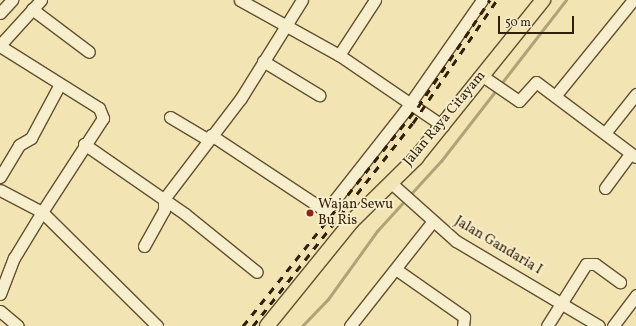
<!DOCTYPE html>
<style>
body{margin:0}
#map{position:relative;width:636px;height:326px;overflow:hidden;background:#f3e5b3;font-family:Vollkorn,serif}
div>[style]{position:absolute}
.stream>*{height:3px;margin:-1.5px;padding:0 1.5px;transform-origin:1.5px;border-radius:1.5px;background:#b1a278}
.roads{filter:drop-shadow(1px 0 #625031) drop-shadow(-1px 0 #625031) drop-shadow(0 1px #625031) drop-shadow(0 -1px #625031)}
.minor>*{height:11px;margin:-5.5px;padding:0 5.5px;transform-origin:5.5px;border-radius:5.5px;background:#f7eece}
.major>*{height:14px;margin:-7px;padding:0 7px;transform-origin:7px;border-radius:7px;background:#f3e5b3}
.rail>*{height:3px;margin-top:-1.5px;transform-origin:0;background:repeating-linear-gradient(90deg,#321f06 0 7px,transparent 0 14px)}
.dots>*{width:11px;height:11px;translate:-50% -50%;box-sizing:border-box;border:2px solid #f7eece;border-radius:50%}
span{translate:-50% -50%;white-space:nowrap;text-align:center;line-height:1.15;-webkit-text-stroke:3.5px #f7eece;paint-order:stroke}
.street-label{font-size:14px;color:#321f06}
.poi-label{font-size:14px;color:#321f06}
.left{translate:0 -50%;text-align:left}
.scale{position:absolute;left:498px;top:16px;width:76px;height:18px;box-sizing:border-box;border:2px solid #321f06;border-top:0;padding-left:5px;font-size:12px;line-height:14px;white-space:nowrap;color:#321f06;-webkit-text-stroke:3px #f7eece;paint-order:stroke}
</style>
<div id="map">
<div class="stream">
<i style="left:302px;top:326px;width:37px;rotate:-46deg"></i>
<i style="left:328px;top:299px;width:84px;rotate:-54.2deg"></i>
<i style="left:377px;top:231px;width:95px;rotate:-47.6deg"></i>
<i style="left:441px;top:161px;width:204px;rotate:-52.2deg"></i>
</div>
<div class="roads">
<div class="minor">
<i style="left:240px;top:0;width:113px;rotate:29.1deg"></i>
<i style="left:339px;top:55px;width:126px;rotate:34.3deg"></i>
<i style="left:32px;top:9px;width:71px;rotate:37deg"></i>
<i style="left:0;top:13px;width:18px;rotate:-47deg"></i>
<i style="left:0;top:45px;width:61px;rotate:-47.7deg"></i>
<i style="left:0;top:46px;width:117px;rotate:32.1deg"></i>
<i style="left:99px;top:108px;width:11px;rotate:68deg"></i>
<i style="left:103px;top:118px;width:112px;rotate:123deg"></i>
<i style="left:42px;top:212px;width:47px;rotate:-152.4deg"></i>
<i style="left:339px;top:55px;width:66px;rotate:-56.8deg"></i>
<i style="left:263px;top:61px;width:66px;rotate:31.3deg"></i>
<i style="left:481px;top:75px;width:46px;rotate:34.4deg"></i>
<i style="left:519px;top:101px;width:25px;rotate:-48deg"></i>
<i style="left:536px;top:82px;width:125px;rotate:36.9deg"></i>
<i style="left:555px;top:96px;width:124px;rotate:-50.9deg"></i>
<i style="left:170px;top:117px;width:43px;rotate:30.7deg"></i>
<i style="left:605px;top:133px;width:50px;rotate:-51.5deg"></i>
<i style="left:211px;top:135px;width:138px;rotate:33.5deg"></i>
<i style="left:326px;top:211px;width:126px;rotate:-51.8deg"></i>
<i style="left:404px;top:112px;width:136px;rotate:-55.1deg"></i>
<i style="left:84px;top:144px;width:123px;rotate:34.7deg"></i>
<i style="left:185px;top:214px;width:92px;rotate:38.9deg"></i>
<i style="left:0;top:177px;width:37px;rotate:-59deg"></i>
<i style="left:19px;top:145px;width:14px;rotate:-30deg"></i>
<i style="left:31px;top:138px;width:61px;rotate:-61.8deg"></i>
<i style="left:390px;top:182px;width:89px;rotate:41.8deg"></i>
<i style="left:456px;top:241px;width:166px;rotate:30.7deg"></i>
<i style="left:605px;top:188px;width:42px;rotate:-53.7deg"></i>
<i style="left:144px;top:246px;width:41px;rotate:-60.9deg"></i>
<i style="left:164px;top:210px;width:11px;rotate:-90deg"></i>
<i style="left:164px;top:199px;width:127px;rotate:-52.7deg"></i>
<i style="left:241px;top:98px;width:115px;rotate:-58.1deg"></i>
<i style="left:397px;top:270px;width:82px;rotate:35deg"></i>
<i style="left:464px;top:317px;width:9px;rotate:96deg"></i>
<i style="left:0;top:294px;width:39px;rotate:-69deg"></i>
<i style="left:14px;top:258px;width:54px;rotate:-58.7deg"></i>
<i style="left:42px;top:212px;width:162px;rotate:44.7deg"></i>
<i style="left:0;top:311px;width:23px;rotate:40deg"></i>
<i style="left:350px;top:326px;width:132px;rotate:-51.7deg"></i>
<i style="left:547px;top:326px;width:73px;rotate:-57.8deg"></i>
<i style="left:586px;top:264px;width:9px"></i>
<i style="left:595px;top:264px;width:31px;rotate:36deg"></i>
<i style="left:613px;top:326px;width:39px;rotate:-53deg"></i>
</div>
<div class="major">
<i style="left:267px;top:326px;width:135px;rotate:-51deg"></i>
<i style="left:352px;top:221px;width:90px;rotate:-44.5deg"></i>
<i style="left:416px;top:158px;width:203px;rotate:-51.2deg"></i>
</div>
</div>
<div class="rail">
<i style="left:243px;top:326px;width:280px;rotate:-51.4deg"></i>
<i style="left:418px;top:107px;width:129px;rotate:-56.1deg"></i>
<i style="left:253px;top:326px;width:258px;rotate:-51.8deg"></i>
<i style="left:413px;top:123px;width:149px;rotate:-55.7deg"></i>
</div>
<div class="dots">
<i style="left:310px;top:213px;background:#8f2418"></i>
</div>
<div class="street-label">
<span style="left:445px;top:119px;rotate:-50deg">Jalan Raya Citayam</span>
<span style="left:498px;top:246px;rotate:31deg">Jalan Gandaria I</span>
</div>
<div class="poi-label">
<span class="left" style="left:318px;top:213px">Wajan Sewu<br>Bu Ris</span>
</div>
<div class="scale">50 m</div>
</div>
